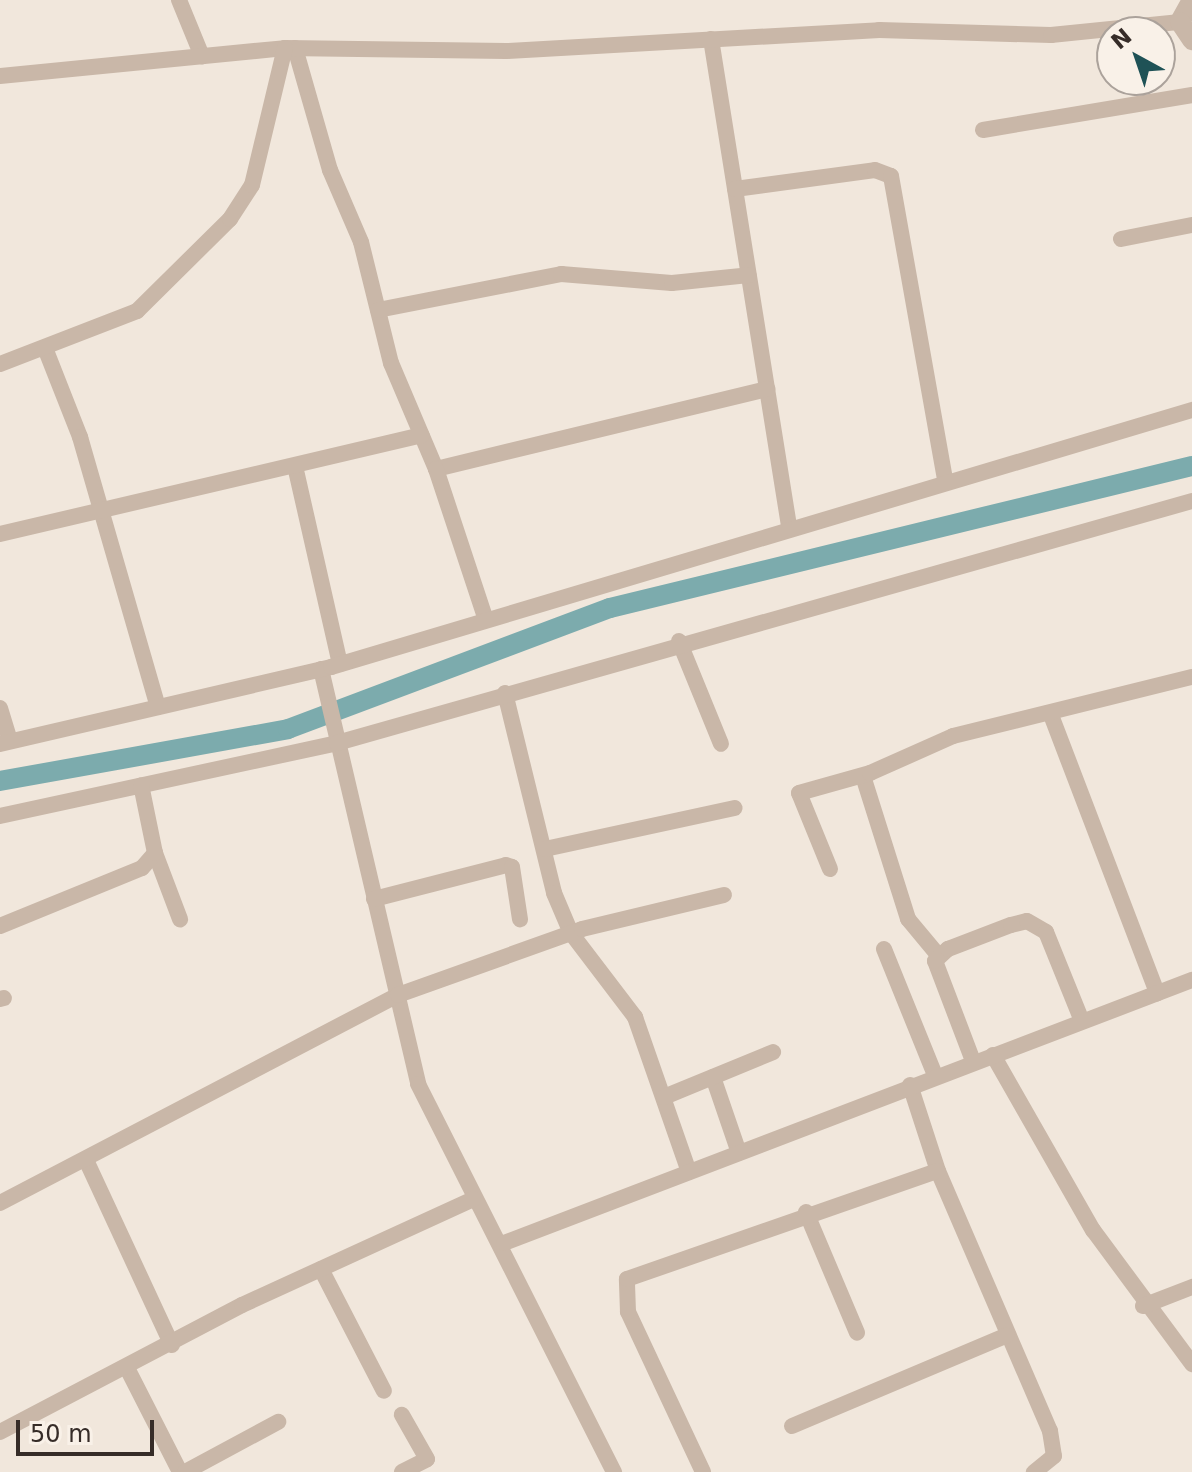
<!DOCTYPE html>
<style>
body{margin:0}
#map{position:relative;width:1192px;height:1472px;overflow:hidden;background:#f1e7dc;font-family:"DejaVu Sans",sans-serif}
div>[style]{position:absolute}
.canal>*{height:20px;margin:-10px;padding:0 10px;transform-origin:10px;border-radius:10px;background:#7cabad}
.minor>*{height:16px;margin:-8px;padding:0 8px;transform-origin:8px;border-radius:8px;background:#c9b7a8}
.tertiary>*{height:20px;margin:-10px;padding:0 10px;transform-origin:10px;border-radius:10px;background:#c9b7a8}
span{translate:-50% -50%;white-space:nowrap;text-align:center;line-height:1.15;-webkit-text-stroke:6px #f9f1e8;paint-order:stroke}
.north{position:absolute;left:1096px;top:16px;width:80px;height:80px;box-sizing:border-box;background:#f9f1e8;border:2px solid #aba29b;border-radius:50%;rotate:320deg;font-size:22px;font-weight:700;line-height:32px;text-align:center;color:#362c28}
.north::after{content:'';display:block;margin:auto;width:28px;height:36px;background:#1f5256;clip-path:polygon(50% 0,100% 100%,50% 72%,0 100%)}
.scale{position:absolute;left:16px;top:1420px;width:138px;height:36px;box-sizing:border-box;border:4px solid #362c28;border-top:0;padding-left:10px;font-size:24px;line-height:28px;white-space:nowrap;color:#362c28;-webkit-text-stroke:6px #f9f1e8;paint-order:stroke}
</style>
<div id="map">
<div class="canal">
<i style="left:0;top:781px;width:293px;rotate:-10.2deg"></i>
<i style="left:288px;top:729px;width:344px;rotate:-20.6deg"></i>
<i style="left:610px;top:608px;width:599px;rotate:-13.71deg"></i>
</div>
<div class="minor">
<i style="left:179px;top:0;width:61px;rotate:67.7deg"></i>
<i style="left:711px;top:39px;width:495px;rotate:80.9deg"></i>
<i style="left:295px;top:48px;width:127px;rotate:74deg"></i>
<i style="left:330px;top:170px;width:78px;rotate:66.7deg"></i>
<i style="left:361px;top:242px;width:125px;rotate:76.1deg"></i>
<i style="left:391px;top:363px;width:115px;rotate:67deg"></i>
<i style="left:436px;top:469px;width:341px;rotate:-13.6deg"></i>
<i style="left:0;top:76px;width:286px;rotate:-5.6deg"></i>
<i style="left:285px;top:48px;width:221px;rotate:0.8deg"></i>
<i style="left:506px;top:51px;width:374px;rotate:-3.2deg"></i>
<i style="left:879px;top:30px;width:172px;rotate:1.7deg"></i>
<i style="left:1051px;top:35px;width:130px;rotate:-5.8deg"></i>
<i style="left:983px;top:130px;width:212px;rotate:-9.5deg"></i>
<i style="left:735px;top:189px;width:141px;rotate:-7.7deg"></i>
<i style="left:875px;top:170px;width:17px;rotate:21deg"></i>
<i style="left:891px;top:176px;width:308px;rotate:79.9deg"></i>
<i style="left:1121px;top:239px;width:72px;rotate:-11.2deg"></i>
<i style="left:378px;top:310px;width:187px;rotate:-11.1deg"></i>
<i style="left:561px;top:274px;width:111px;rotate:4.6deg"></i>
<i style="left:672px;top:283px;width:77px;rotate:-5.9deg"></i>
<i style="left:45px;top:348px;width:96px;rotate:68.5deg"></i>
<i style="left:80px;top:437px;width:281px;rotate:73.9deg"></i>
<i style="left:0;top:364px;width:147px;rotate:-21.1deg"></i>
<i style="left:137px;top:311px;width:131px;rotate:-44.7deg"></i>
<i style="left:230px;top:219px;width:40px;rotate:-57.1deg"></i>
<i style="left:252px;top:185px;width:141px;rotate:-76.5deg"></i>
<i style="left:295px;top:466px;width:203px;rotate:77.2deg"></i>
<i style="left:436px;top:469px;width:159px;rotate:71.7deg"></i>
<i style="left:0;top:534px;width:433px;rotate:-13.2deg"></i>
<i style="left:679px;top:641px;width:111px;rotate:67.8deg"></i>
<i style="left:321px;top:669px;width:426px;rotate:76.8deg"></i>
<i style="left:418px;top:1084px;width:435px;rotate:63.2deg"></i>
<i style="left:505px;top:693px;width:206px;rotate:76.2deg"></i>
<i style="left:554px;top:893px;width:43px;rotate:67deg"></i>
<i style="left:571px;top:933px;width:106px;rotate:52.7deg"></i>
<i style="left:635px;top:1017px;width:164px;rotate:70.8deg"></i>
<i style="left:0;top:708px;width:34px;rotate:73deg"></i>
<i style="left:1051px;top:715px;width:298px;rotate:69.1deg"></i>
<i style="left:0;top:744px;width:340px;rotate:-13.1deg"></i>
<i style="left:331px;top:667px;width:899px;rotate:-16.62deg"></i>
<i style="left:863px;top:776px;width:150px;rotate:72.5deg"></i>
<i style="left:908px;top:919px;width:47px;rotate:50.2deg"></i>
<i style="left:0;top:816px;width:345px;rotate:-12.2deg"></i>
<i style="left:337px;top:743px;width:889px;rotate:-15.8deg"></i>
<i style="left:545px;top:849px;width:194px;rotate:-12.2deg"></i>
<i style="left:155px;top:853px;width:71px;rotate:69.3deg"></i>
<i style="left:830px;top:869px;width:82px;rotate:-112.2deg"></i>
<i style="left:799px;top:793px;width:74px;rotate:-15.7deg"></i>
<i style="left:870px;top:773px;width:91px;rotate:-24deg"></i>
<i style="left:953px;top:736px;width:246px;rotate:-13.9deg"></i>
<i style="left:374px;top:899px;width:136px;rotate:-14.4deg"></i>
<i style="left:506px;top:865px;width:6px;rotate:18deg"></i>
<i style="left:512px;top:867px;width:53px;rotate:81.3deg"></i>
<i style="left:0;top:926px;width:153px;rotate:-22.2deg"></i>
<i style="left:142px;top:868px;width:20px;rotate:-49deg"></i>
<i style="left:155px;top:853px;width:69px;rotate:-101.6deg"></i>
<i style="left:884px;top:949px;width:136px;rotate:68deg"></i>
<i style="left:0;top:999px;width:4px;rotate:-14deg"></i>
<i style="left:993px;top:1055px;width:202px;rotate:60.3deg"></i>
<i style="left:1093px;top:1230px;width:167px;rotate:53.5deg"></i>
<i style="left:973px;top:1061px;width:107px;rotate:-110.8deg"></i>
<i style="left:935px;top:961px;width:18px;rotate:-43deg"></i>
<i style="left:948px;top:949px;width:67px;rotate:-20.9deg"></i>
<i style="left:1011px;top:925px;width:16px;rotate:-14deg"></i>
<i style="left:1027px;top:921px;width:22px;rotate:30deg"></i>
<i style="left:1046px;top:932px;width:96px;rotate:68deg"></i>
<i style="left:713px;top:1077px;width:80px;rotate:71.1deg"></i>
<i style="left:910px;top:1085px;width:90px;rotate:72deg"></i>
<i style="left:938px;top:1171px;width:283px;rotate:66.7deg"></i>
<i style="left:1050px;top:1431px;width:25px;rotate:81deg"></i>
<i style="left:1054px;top:1456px;width:26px;rotate:141deg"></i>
<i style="left:664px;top:1097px;width:118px;rotate:-22.4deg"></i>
<i style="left:86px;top:1160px;width:204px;rotate:65.1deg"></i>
<i style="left:0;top:1203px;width:449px;rotate:-27.6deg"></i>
<i style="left:398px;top:995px;width:195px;rotate:-19.7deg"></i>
<i style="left:582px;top:929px;width:146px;rotate:-13.5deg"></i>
<i style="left:806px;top:1212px;width:131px;rotate:67.1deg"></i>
<i style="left:504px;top:1243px;width:737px;rotate:-20.92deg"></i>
<i style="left:321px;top:1269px;width:137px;rotate:62.7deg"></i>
<i style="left:1143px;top:1306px;width:53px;rotate:-21.2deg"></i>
<i style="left:127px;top:1368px;width:117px;rotate:63deg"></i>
<i style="left:792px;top:1426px;width:233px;rotate:-22.9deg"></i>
<i style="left:0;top:1432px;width:273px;rotate:-27.7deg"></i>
<i style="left:242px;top:1305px;width:254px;rotate:-24.6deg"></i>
<i style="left:185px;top:1472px;width:106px;rotate:-28.3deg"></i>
<i style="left:402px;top:1472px;width:28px;rotate:-27deg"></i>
<i style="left:427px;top:1459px;width:51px;rotate:-119.6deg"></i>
<i style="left:703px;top:1472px;width:177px;rotate:-115.1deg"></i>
<i style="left:628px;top:1312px;width:33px;rotate:-92deg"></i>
<i style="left:627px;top:1279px;width:329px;rotate:-19.2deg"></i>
</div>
<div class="tertiary">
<i style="left:1192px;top:0;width:25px;rotate:119deg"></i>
<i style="left:1180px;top:22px;width:22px;rotate:56deg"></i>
</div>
<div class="north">N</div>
<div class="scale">50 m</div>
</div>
